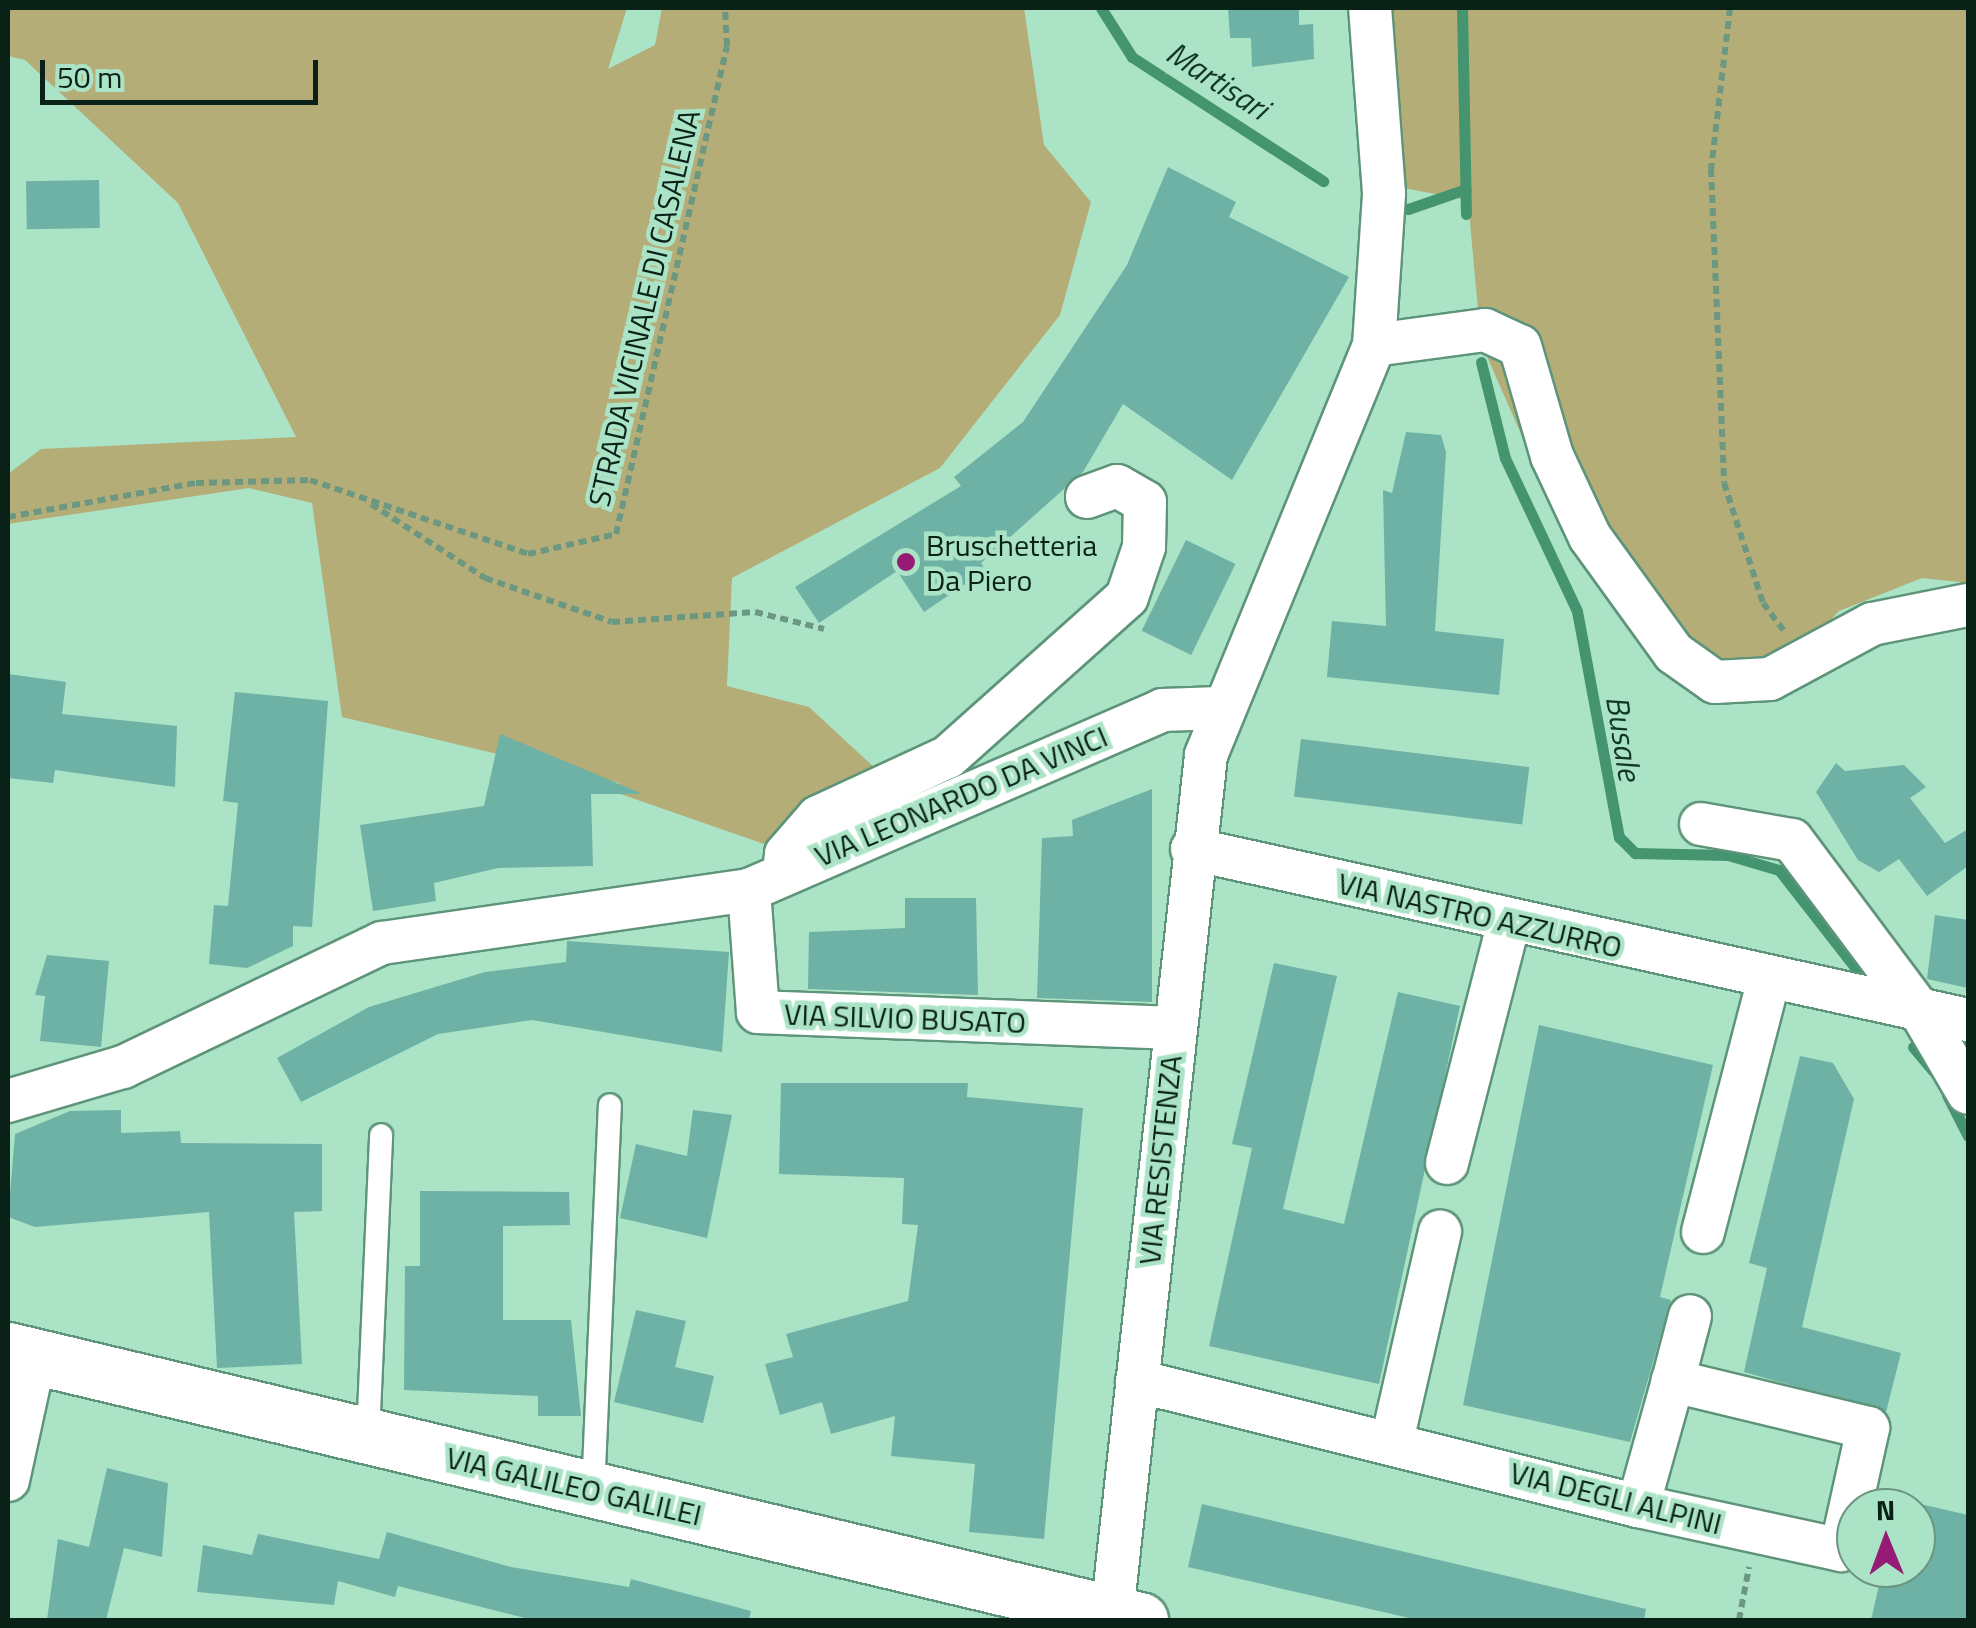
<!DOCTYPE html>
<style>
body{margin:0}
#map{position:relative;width:1976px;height:1628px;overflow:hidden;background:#abe3c6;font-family:"Titillium Web",sans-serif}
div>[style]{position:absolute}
.green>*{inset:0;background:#b4ad77}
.stream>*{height:11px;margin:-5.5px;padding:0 5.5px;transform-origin:5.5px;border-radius:5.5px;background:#43946f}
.building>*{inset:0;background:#6eb1a5;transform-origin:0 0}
.path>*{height:6px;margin-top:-3px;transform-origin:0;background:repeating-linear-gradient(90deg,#6c9781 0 8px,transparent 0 13px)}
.roads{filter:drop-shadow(2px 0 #5e9479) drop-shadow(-2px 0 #5e9479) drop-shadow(0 2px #5e9479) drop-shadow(0 -2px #5e9479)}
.lane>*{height:22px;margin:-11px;padding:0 11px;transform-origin:11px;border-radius:11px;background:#fff}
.street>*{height:42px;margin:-21px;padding:0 21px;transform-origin:21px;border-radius:21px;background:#fff}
.secondary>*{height:55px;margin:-27.5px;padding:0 27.5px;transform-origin:27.5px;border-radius:27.5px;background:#fff}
.dots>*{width:28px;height:28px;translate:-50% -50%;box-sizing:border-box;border:5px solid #abe3c6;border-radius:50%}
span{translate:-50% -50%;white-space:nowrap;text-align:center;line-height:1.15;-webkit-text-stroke:9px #abe3c6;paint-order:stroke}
.street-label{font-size:30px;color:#0a2117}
.poi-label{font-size:30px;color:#0a2117}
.left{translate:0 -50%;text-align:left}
.water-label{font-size:32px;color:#123726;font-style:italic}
.frame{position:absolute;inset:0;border:10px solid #0a2117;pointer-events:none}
.north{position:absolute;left:1836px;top:1488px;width:100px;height:100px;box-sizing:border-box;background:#abe3c6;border:2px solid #6b9580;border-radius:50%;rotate:359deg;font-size:28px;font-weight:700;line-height:40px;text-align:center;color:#0a2117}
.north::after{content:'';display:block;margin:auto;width:35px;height:45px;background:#961b75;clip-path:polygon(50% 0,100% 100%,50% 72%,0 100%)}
.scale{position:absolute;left:40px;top:60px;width:278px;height:45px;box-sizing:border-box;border:5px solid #0a2117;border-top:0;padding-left:12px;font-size:30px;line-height:35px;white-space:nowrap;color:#0a2117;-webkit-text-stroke:8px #abe3c6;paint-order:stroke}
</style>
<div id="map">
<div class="green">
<i style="clip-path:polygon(8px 8px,627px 8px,608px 69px,655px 45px,662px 8px,1024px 8px,1044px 145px,1091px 202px,1060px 315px,940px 468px,732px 578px,727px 686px,809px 707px,877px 770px,784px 851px,609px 790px,620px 783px,342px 717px,312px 503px,249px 488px,8px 524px,8px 474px,41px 449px,296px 437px,178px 203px,25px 60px,8px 56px)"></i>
<i style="clip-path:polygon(1383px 8px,1968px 8px,1968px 583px,1922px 578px,1839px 611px,1761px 694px,1703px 692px,1562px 527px,1481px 343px,1468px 200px,1387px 185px)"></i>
</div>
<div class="stream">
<i style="left:1101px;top:8px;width:58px;rotate:57.7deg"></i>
<i style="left:1132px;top:57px;width:228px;rotate:33deg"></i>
<i style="left:1462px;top:8px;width:206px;rotate:88.9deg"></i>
<i style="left:1408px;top:209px;width:61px;rotate:-19deg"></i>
<i style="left:1481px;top:362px;width:99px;rotate:76deg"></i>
<i style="left:1505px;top:458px;width:169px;rotate:64.8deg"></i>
<i style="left:1577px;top:611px;width:230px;rotate:79.5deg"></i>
<i style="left:1619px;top:837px;width:23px;rotate:45deg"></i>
<i style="left:1635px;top:853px;width:93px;rotate:1.2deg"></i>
<i style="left:1728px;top:855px;width:53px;rotate:16.4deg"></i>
<i style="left:1779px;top:870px;width:133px;rotate:52deg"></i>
<i style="left:1913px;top:1047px;width:31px;rotate:50deg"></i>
<i style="left:1947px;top:1095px;width:46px;rotate:62.9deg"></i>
</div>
<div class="building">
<i style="clip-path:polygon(1228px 8px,1299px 8px,1299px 25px,1313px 24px,1314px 59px,1252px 67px,1251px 38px,1230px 38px)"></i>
<i style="clip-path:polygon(1168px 167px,1236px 202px,1229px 217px,1349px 277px,1232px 480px,1123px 404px,1083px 472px,981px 563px,986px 570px,924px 612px,897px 571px,819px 623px,795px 587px,961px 486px,954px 477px,1023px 422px,1127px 265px)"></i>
<i style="left:99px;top:180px;width:48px;height:73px;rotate:89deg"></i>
<i style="clip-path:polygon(1406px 432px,1441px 435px,1446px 452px,1435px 631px,1504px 639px,1499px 695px,1327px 677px,1332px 621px,1386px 626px,1383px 490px,1392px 493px)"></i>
<i style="left:1186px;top:540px;width:55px;height:101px;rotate:26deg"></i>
<i style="clip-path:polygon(8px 674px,66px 682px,62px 714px,177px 726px,175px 787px,55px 770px,53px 783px,8px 778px)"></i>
<i style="clip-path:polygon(235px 692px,328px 701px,312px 927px,293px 926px,293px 946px,247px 968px,209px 964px,214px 905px,228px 906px,238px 803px,223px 801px)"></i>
<i style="clip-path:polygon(500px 734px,643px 794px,591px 794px,593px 866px,498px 868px,434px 883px,436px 901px,373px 911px,360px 825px,484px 806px)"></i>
<i style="left:1301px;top:739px;width:230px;height:58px;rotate:7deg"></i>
<i style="clip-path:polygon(1836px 763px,1845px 771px,1904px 765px,1926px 787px,1910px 798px,1945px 843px,1968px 829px,1968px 866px,1927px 896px,1899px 859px,1879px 872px,1858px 860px,1816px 792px)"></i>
<i style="clip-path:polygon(1152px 789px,1152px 1002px,1037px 998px,1042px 838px,1073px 836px,1072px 820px)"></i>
<i style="clip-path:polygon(905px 898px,976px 898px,978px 995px,808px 989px,809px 932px,905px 928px)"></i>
<i style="clip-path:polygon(1935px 915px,1968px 920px,1968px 988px,1927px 979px)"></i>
<i style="clip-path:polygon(567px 941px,729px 952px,722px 1052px,532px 1020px,438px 1034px,301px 1102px,277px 1058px,369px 1007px,485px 972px,566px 962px)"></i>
<i style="clip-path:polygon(47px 955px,109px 961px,101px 1047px,40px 1041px,45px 996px,35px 995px)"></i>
<i style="clip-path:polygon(1274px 963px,1337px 976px,1283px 1209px,1344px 1224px,1398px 992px,1460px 1006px,1379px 1384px,1209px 1346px,1252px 1148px,1232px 1144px)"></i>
<i style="clip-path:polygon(1539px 1025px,1713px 1065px,1660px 1297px,1671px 1300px,1630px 1442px,1463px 1405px)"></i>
<i style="clip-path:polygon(1800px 1056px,1833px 1063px,1854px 1099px,1802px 1327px,1901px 1353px,1886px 1412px,1744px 1372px,1767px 1268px,1749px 1263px)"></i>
<i style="clip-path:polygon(781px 1083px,968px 1083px,967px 1097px,1083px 1108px,1044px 1539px,969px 1532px,975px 1464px,891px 1456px,895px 1416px,831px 1434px,822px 1402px,780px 1415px,765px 1364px,793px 1357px,786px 1334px,908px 1301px,918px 1225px,902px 1224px,904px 1178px,779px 1174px)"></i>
<i style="clip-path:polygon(121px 1110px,121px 1133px,180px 1131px,181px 1143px,322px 1144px,322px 1211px,294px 1212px,302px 1364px,217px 1368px,209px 1212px,35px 1227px,8px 1217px,15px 1134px,70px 1111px)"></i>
<i style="clip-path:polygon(693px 1110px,732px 1115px,707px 1238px,620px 1218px,636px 1144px,687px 1156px)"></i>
<i style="clip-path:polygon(420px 1191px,569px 1192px,570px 1225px,503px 1226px,503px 1320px,571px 1320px,581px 1416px,538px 1416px,538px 1396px,404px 1390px,405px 1266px,420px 1266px)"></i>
<i style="clip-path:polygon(636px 1310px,686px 1321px,675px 1367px,714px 1376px,703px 1423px,614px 1402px)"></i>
<i style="clip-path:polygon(107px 1468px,168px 1483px,162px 1557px,124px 1548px,106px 1620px,47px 1620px,58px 1539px,89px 1547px)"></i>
<i style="clip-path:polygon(1916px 1503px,1968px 1515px,1968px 1620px,1871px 1620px,1883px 1568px,1916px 1568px)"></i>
<i style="clip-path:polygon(1202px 1504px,1646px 1609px,1644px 1620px,1418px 1620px,1188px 1567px)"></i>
<i style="clip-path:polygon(387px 1532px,511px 1567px,629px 1587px,631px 1579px,751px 1611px,749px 1620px,533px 1620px,398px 1586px,395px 1597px,338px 1581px,334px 1605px,197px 1592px,203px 1545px,252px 1555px,258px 1534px,379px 1559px)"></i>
</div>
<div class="path">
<i style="left:1730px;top:8px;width:162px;rotate:96.7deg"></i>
<i style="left:1711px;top:169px;width:314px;rotate:87.6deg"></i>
<i style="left:1724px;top:483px;width:126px;rotate:72deg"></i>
<i style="left:1763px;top:603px;width:34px;rotate:53deg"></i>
<i style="left:371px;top:504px;width:136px;rotate:33deg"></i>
<i style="left:485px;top:578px;width:134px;rotate:19.1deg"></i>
<i style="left:612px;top:622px;width:143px;rotate:-4deg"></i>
<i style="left:755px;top:612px;width:71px;rotate:13.8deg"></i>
<i style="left:8px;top:517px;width:191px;rotate:-10.3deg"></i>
<i style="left:196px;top:483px;width:114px;rotate:-1.5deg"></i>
<i style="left:310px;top:480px;width:230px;rotate:18.7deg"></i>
<i style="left:528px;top:554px;width:90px;rotate:-12.8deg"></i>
<i style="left:616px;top:534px;width:500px;rotate:-77.19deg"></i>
<i style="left:727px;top:46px;width:38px;rotate:-93deg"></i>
<i style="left:1739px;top:1620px;width:54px;rotate:-79.3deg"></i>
</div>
<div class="roads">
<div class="lane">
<i style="left:368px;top:1436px;width:301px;rotate:-87.5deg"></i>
<i style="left:593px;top:1492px;width:387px;rotate:-87.5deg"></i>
</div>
<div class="street">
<i style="left:1374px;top:345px;width:112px;rotate:-7.7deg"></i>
<i style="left:1485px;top:330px;width:38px;rotate:25deg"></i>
<i style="left:1520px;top:346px;width:115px;rotate:73.8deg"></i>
<i style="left:1552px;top:456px;width:89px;rotate:64.9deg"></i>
<i style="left:1590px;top:537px;width:143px;rotate:54.1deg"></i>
<i style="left:1674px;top:653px;width:50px;rotate:35.3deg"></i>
<i style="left:1715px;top:682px;width:55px;rotate:-3.1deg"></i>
<i style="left:1770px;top:679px;width:116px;rotate:-28.3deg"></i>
<i style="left:1872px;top:624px;width:98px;rotate:-11.2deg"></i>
<i style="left:1701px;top:824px;width:92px;rotate:10deg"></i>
<i style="left:1792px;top:840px;width:217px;rotate:53.2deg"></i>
<i style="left:1922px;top:1014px;width:91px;rotate:59.8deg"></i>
<i style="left:1192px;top:849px;width:795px;rotate:12.43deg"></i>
<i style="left:784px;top:873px;width:19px;rotate:-84deg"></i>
<i style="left:786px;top:854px;width:49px;rotate:-49.1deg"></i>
<i style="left:818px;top:817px;width:143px;rotate:-24.8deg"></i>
<i style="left:948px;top:757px;width:240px;rotate:-41.8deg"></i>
<i style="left:1127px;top:597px;width:53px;rotate:-71.2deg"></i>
<i style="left:1144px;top:547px;width:45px;rotate:-88.7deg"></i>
<i style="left:1145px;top:502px;width:32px;rotate:-150deg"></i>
<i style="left:1117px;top:486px;width:32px;rotate:160deg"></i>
<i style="left:749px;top:890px;width:122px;rotate:85.8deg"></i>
<i style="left:758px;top:1012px;width:416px;rotate:2.2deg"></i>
<i style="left:8px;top:1101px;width:120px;rotate:-16.5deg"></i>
<i style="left:123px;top:1067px;width:287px;rotate:-25.6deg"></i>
<i style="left:382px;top:943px;width:371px;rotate:-8.2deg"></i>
<i style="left:749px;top:890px;width:451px;rotate:-23.5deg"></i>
<i style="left:1162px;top:710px;width:58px;rotate:-2deg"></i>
<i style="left:1447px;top:1163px;width:250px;rotate:-75.6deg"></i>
<i style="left:1703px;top:1232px;width:257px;rotate:-75.4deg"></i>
<i style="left:1137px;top:1381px;width:516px;rotate:14.01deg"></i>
<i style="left:1638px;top:1506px;width:208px;rotate:12.2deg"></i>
<i style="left:1841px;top:1550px;width:125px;rotate:-77.5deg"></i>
<i style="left:1868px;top:1428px;width:201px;rotate:-166.4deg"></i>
<i style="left:1673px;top:1381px;width:130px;rotate:105.6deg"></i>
<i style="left:1673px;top:1381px;width:67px;rotate:-75.3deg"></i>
<i style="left:1392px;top:1441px;width:215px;rotate:-77.1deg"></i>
<i style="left:8px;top:1480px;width:127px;rotate:-77.7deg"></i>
<i style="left:1112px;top:1614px;width:864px;rotate:-83.75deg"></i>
<i style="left:1206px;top:755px;width:443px;rotate:-67.7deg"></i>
<i style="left:1374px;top:345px;width:152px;rotate:-86.2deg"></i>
<i style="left:1384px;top:193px;width:186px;rotate:-94.3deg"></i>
</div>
<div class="secondary">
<i style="left:8px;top:1350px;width:1164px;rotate:13.42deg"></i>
</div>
</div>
<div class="dots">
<i style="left:906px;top:562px;background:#961b75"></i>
</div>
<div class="street-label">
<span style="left:644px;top:308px;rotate:-77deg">STRADA VICINALE DI CASALENA</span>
<span style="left:961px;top:796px;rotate:-23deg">VIA LEONARDO DA VINCI</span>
<span style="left:1480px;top:915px;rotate:13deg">VIA NASTRO AZZURRO</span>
<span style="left:905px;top:1018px;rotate:2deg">VIA SILVIO BUSATO</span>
<span style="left:1160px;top:1160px;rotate:-84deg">VIA RESISTENZA</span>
<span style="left:574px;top:1486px;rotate:13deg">VIA GALILEO GALILEI</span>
<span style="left:1616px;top:1498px;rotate:14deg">VIA DEGLI ALPINI</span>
</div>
<div class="poi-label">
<span class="left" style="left:926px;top:562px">Bruschetteria<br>Da Piero</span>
</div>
<div class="water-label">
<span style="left:1218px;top:80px;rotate:33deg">Martisari</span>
<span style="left:1624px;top:738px;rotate:81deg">Busale</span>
</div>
<div class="frame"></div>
<div class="north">N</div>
<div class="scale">50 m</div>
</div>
